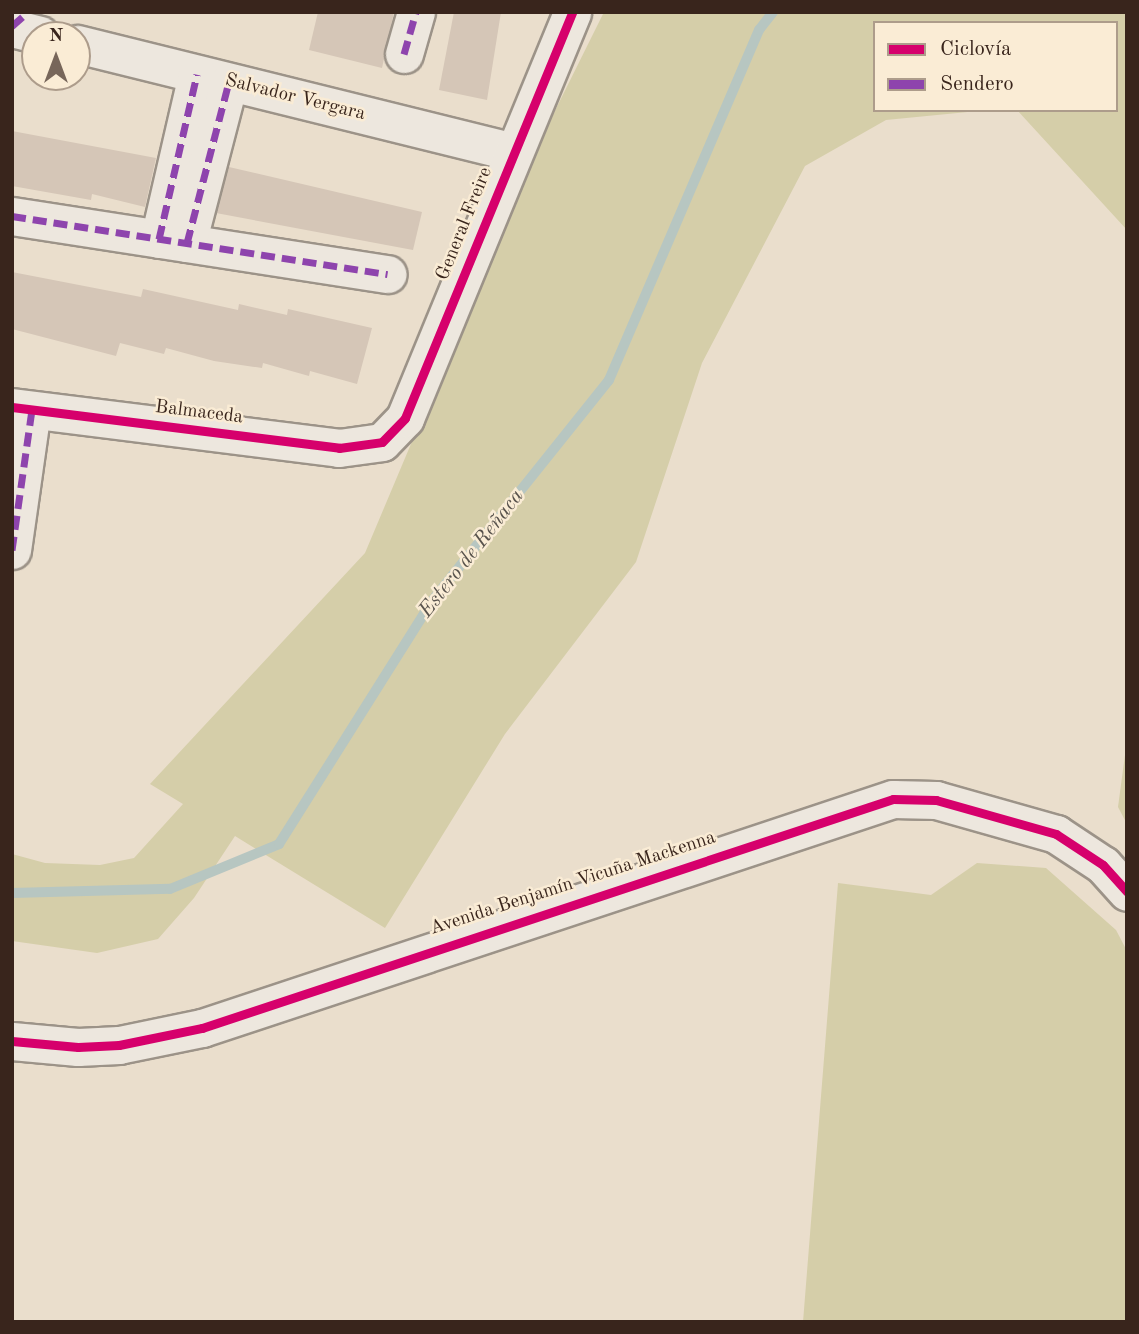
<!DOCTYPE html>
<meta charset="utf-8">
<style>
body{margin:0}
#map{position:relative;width:1139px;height:1334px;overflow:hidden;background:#eadecc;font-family:"Old Standard TT",serif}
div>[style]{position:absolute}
.green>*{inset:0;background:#d5cea9}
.stream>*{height:10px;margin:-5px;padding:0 5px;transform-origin:5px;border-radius:5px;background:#b7c6c1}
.building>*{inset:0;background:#d5c6b7}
.roads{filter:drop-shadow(2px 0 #9c9388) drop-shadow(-2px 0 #9c9388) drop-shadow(0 2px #9c9388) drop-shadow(0 -2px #9c9388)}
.minor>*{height:37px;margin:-18.5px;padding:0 18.5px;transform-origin:18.5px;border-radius:18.5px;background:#ede7de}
.quiet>*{height:7px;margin-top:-3.5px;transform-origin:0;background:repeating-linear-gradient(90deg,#8e44ad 0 14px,transparent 0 21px)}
.cycleway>*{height:9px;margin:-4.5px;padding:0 4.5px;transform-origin:4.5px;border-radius:4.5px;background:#d6006c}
span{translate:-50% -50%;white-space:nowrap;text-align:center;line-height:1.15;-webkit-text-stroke:5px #faecd5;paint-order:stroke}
.street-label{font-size:19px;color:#39251c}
.water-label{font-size:21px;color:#58524c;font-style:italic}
.frame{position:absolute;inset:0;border:14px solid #39251c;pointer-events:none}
.legend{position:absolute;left:873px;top:21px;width:245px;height:91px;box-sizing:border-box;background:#faecd5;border:2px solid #ad9c8b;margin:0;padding:9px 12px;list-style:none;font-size:21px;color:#39251c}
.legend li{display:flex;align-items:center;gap:14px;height:35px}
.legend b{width:35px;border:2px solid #ad9c8b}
.north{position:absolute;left:21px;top:21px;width:70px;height:70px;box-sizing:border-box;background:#faecd5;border:2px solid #ad9c8b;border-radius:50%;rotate:0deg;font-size:19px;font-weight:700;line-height:28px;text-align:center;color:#39251c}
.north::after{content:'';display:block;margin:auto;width:24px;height:32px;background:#77665a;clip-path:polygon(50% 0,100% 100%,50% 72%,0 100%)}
</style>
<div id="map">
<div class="green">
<i style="clip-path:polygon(604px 12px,1127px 12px,1127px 230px,1017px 110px,1116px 110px,1116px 23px,875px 23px,875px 110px,988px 110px,886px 120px,805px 166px,702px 363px,636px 562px,505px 734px,385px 928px,235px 836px,194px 898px,158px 939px,97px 953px,12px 941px,12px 854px,45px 863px,100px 865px,134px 858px,183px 804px,150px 784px,365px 553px,532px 157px)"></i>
<i style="clip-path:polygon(1127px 740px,1127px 824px,1118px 807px)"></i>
<i style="clip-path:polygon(977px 863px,1046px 868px,1116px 930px,1127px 951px,1127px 1322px,803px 1322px,838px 883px,931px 895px)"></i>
</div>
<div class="stream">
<i style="left:12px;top:893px;width:158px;rotate:-1.5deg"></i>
<i style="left:170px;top:889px;width:118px;rotate:-22.4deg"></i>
<i style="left:279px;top:844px;width:287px;rotate:-57.8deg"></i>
<i style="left:432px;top:601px;width:283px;rotate:-51.3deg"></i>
<i style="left:609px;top:380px;width:381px;rotate:-66.8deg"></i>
<i style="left:759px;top:30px;width:23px;rotate:-52deg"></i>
</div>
<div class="building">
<i style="clip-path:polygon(318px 12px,394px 12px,382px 68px,309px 50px)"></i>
<i style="clip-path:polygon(454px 12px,501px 12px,487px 100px,439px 90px)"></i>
<i style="clip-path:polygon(12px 131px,156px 158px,145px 207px,92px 194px,91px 200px,12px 186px)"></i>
<i style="clip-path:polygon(229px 167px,422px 212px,413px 250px,216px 213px)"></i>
<i style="clip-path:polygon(12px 272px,141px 297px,143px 289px,238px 310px,239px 304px,287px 315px,288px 309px,372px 328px,357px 384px,310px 371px,309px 376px,263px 363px,262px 368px,214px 361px,166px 348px,164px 354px,120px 343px,116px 356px,12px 329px)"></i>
</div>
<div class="roads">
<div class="minor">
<i style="left:12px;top:28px;width:29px;rotate:14deg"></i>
<i style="left:77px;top:44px;width:448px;rotate:13.9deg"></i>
<i style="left:404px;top:54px;width:44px;rotate:-74.1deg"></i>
<i style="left:12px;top:216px;width:380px;rotate:8.8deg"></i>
<i style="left:159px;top:239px;width:169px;rotate:-77deg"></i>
<i style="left:187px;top:243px;width:166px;rotate:-75.4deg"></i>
<i style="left:12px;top:407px;width:330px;rotate:7.1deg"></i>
<i style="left:339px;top:448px;width:43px;rotate:-7.9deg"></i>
<i style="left:382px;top:442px;width:33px;rotate:-46deg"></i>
<i style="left:405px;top:418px;width:439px;rotate:-67.6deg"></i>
<i style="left:12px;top:550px;width:141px;rotate:-81.9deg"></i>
<i style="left:12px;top:1041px;width:66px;rotate:5.2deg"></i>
<i style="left:78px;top:1047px;width:41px;rotate:-2.8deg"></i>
<i style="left:119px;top:1045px;width:85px;rotate:-11.6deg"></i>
<i style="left:202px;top:1028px;width:728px;rotate:-18.34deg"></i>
<i style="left:893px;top:799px;width:43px;rotate:1.3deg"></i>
<i style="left:936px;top:800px;width:125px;rotate:15.8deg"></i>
<i style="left:1056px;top:834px;width:56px;rotate:33.4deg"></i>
<i style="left:1103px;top:865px;width:36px;rotate:48deg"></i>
</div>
</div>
<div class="quiet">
<i style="left:12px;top:26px;width:21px;rotate:-41deg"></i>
<i style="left:404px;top:54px;width:44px;rotate:-74.1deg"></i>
<i style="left:12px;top:216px;width:380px;rotate:8.8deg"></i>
<i style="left:159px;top:239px;width:169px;rotate:-77deg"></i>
<i style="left:187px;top:243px;width:166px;rotate:-75.4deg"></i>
<i style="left:12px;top:550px;width:141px;rotate:-81.9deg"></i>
</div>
<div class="cycleway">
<i style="left:12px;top:407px;width:330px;rotate:7.1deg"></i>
<i style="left:339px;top:448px;width:43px;rotate:-7.9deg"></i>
<i style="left:382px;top:442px;width:33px;rotate:-46deg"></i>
<i style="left:405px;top:418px;width:439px;rotate:-67.6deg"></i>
<i style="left:12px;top:1041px;width:66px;rotate:5.2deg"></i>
<i style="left:78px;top:1047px;width:41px;rotate:-2.8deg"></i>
<i style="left:119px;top:1045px;width:85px;rotate:-11.6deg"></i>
<i style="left:202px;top:1028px;width:728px;rotate:-18.34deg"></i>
<i style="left:893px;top:799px;width:43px;rotate:1.3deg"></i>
<i style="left:936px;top:800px;width:125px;rotate:15.8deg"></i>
<i style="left:1056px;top:834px;width:56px;rotate:33.4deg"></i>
<i style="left:1103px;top:865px;width:36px;rotate:48deg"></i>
</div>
<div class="street-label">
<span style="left:295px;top:98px;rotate:14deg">Salvador Vergara</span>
<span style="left:465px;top:224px;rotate:-68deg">General Freire</span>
<span style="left:199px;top:413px;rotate:7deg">Balmaceda</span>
<span style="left:573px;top:884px;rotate:-18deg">Avenida Benjamín Vicuña Mackenna</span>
</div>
<div class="water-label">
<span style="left:472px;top:554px;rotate:-52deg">Estero de Reñaca</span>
</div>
<div class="frame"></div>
<ul class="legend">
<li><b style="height:9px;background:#d6006c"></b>Ciclovía</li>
<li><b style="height:9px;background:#8e44ad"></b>Sendero</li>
</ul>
<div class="north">N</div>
</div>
